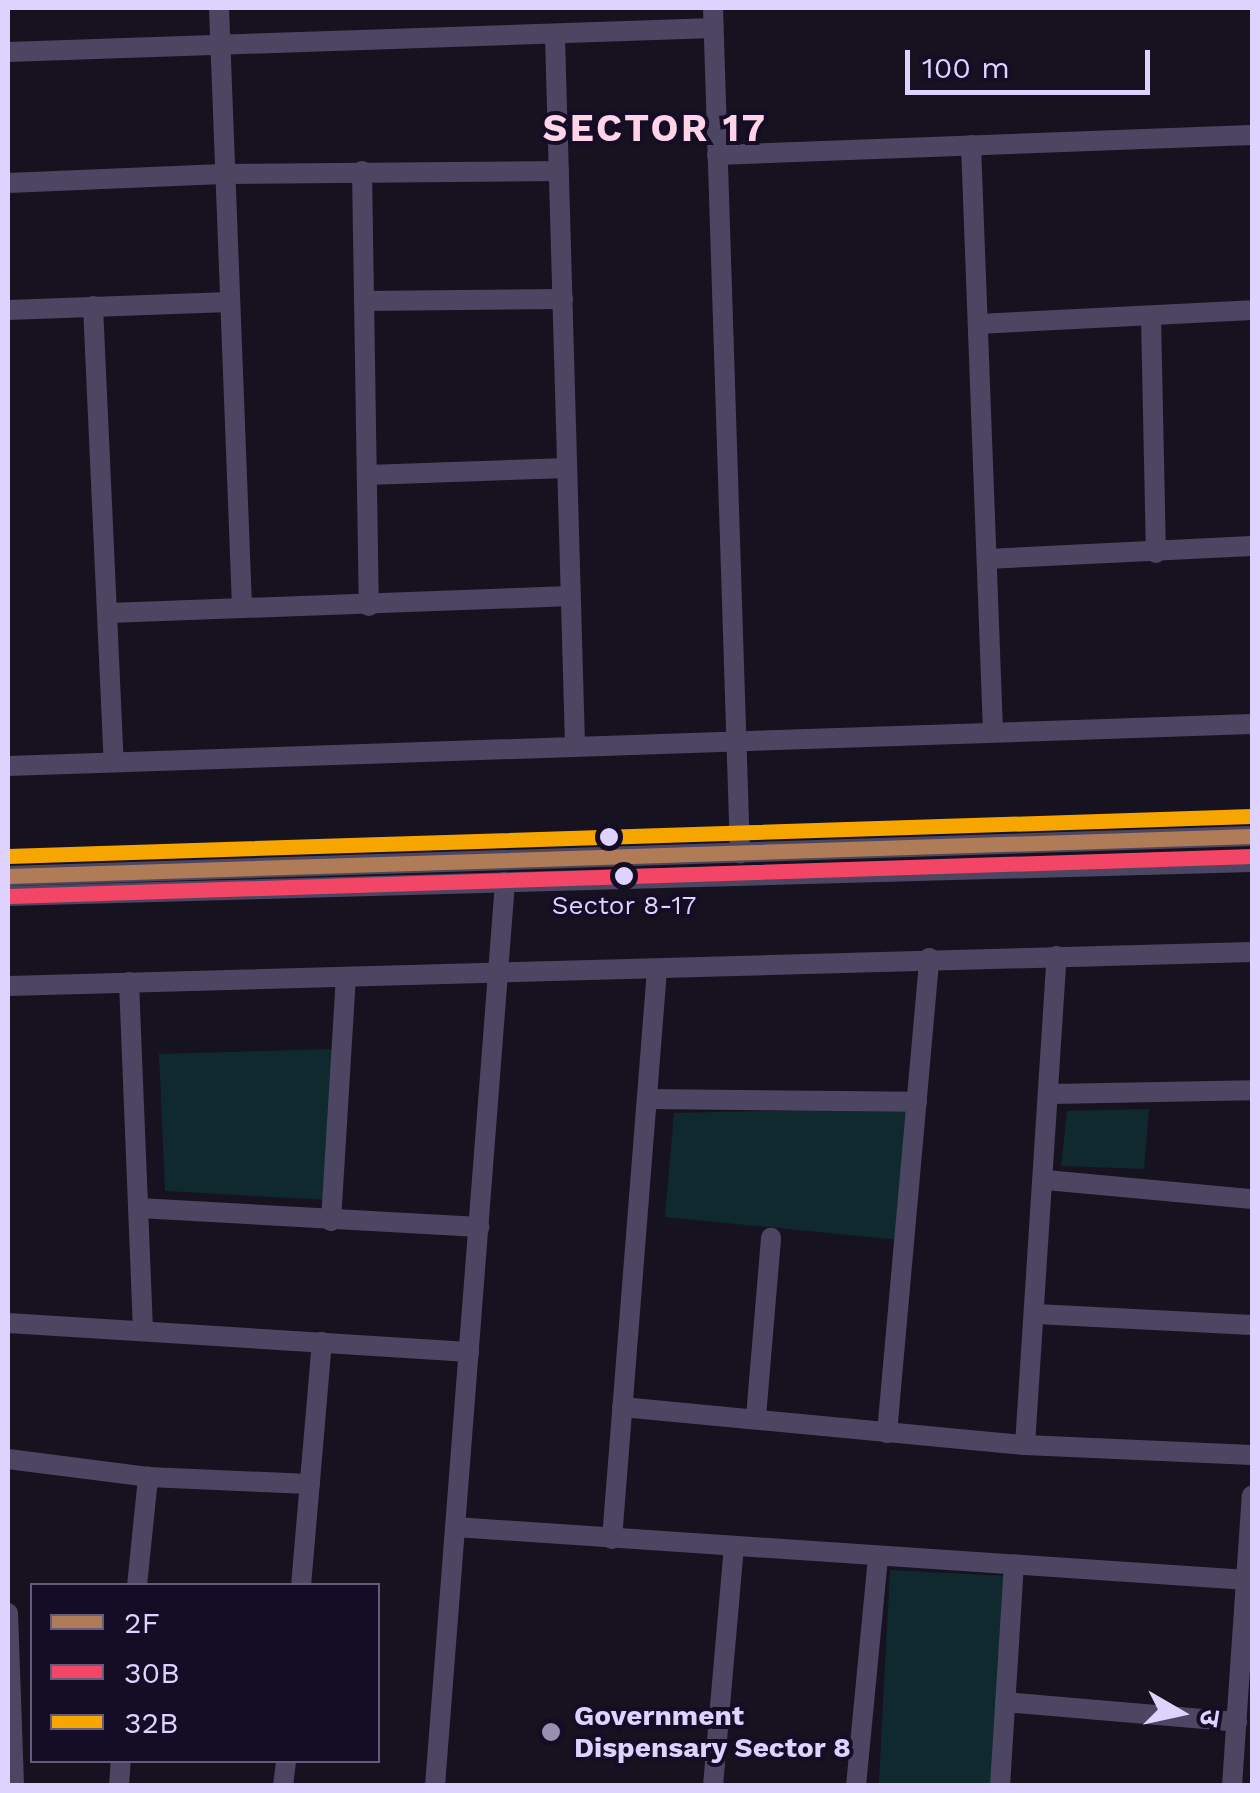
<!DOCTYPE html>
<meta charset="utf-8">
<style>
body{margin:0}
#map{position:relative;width:1260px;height:1793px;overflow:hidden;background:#171220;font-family:"Work Sans","Noto Sans Devanagari",sans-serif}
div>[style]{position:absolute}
.green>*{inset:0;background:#10292f;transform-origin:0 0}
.minor>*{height:20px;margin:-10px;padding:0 10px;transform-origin:10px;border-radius:10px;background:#4c4662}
.bus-1>*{height:15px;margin:-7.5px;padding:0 7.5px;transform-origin:7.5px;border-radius:7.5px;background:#b07c57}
.bus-2>*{height:15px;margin:-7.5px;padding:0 7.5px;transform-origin:7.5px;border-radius:7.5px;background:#f34667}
.bus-3>*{height:15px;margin:-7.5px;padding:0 7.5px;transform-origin:7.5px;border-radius:7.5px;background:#f7a600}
.dots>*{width:28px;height:28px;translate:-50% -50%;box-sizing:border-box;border:5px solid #150c26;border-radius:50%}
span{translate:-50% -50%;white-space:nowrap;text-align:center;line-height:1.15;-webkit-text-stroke:8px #150c26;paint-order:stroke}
.bus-label{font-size:26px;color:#ded2ff}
.poi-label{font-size:28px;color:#ded2ff;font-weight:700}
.left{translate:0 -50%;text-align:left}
.district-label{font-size:38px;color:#ffd4e9;font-weight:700;letter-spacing:2.5px}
.frame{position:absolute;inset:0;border:10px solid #ded2ff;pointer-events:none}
.legend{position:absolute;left:30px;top:1583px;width:350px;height:180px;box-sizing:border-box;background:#150c26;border:2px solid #655b7d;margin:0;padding:12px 18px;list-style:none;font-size:30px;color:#ded2ff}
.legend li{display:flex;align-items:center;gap:20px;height:50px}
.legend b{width:50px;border:2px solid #655b7d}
.north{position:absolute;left:1130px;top:1663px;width:100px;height:100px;-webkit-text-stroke:8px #150c26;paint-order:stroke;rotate:99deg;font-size:28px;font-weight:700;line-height:40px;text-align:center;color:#ded2ff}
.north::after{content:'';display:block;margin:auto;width:35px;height:45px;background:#ded2ff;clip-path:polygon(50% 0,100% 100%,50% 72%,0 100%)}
.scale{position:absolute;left:905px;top:50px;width:245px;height:45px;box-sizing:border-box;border:5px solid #ded2ff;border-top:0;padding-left:12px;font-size:30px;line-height:35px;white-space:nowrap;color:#ded2ff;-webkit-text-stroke:8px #150c26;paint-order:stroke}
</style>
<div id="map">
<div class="green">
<i style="clip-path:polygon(336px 1049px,328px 1200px,165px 1191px,159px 1054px)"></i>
<i style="clip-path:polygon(910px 1108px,900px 1240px,665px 1217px,674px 1113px)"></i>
<i style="clip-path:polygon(1149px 1109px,1144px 1169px,1061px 1166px,1067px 1111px)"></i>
<i style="left:890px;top:1570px;width:117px;height:217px;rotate:3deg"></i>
</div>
<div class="minor">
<i style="left:219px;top:8px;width:600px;rotate:87.8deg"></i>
<i style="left:713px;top:8px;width:846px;rotate:88.17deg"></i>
<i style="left:555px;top:37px;width:709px;rotate:88.38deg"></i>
<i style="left:8px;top:52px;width:706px;rotate:-1.95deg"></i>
<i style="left:971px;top:145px;width:586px;rotate:87.85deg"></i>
<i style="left:717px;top:155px;width:535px;rotate:-2.14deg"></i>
<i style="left:362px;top:171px;width:435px;rotate:89.1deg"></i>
<i style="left:8px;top:183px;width:215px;rotate:-2.4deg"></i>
<i style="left:223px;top:174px;width:336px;rotate:-0.5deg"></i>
<i style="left:364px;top:301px;width:199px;rotate:-0.6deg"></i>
<i style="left:93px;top:306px;width:456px;rotate:87.4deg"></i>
<i style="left:8px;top:310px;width:221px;rotate:-2.1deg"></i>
<i style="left:1151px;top:317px;width:236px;rotate:88.8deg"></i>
<i style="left:978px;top:324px;width:274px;rotate:-2.9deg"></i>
<i style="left:367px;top:475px;width:200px;rotate:-2deg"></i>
<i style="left:987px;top:559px;width:265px;rotate:-2.8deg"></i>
<i style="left:109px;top:613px;width:462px;rotate:-2.1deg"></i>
<i style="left:8px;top:766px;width:1245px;rotate:-1.93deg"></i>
<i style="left:8px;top:876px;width:1245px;rotate:-1.84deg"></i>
<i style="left:8px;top:896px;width:1244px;rotate:-1.57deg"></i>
<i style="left:129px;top:982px;width:349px;rotate:87.7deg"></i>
<i style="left:8px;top:986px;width:1244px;rotate:-1.57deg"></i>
<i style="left:1051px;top:1094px;width:201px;rotate:-1.1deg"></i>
<i style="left:647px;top:1099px;width:270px;rotate:0.6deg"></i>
<i style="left:1046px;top:1180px;width:207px;rotate:5.3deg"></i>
<i style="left:139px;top:1208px;width:341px;rotate:3.2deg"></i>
<i style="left:331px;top:1221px;width:244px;rotate:-86.5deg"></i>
<i style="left:1036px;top:1314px;width:216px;rotate:2.9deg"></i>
<i style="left:8px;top:1323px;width:462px;rotate:3.6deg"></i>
<i style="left:622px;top:1407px;width:405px;rotate:5.4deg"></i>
<i style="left:1025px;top:1445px;width:227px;rotate:2.5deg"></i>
<i style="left:756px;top:1417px;width:180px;rotate:-85.2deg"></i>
<i style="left:887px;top:1433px;width:477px;rotate:-84.9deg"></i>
<i style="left:1025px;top:1445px;width:490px;rotate:-86.3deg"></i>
<i style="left:8px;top:1459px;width:141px;rotate:7.3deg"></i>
<i style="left:148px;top:1477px;width:162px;rotate:2.5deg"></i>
<i style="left:455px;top:1527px;width:794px;rotate:3.83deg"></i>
<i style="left:612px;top:1539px;width:571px;rotate:-85.48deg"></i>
<i style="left:137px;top:1586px;width:110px;rotate:-84.2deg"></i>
<i style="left:301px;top:1586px;width:245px;rotate:-85.1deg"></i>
<i style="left:8px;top:1613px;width:173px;rotate:88deg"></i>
<i style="left:1005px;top:1702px;width:233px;rotate:4.9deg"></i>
<i style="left:119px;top:1786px;width:26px;rotate:-86deg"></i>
<i style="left:283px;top:1786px;width:26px;rotate:-83deg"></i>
<i style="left:435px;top:1786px;width:907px;rotate:-85.57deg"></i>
<i style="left:713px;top:1786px;width:240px;rotate:-85deg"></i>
<i style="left:856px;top:1786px;width:231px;rotate:-84.5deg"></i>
<i style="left:1000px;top:1786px;width:222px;rotate:-86.4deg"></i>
<i style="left:1232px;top:1786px;width:291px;rotate:-86.1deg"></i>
</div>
<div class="bus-1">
<i style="left:8px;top:876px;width:1245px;rotate:-1.84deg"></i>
</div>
<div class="bus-2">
<i style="left:9px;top:896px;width:1244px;rotate:-1.84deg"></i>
</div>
<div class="bus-3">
<i style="left:8px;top:856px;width:1244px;rotate:-1.84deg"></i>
</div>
<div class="dots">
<i style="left:609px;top:837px;background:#ded2ff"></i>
<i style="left:624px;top:876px;background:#ded2ff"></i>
<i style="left:551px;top:1732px;background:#988fb1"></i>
</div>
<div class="bus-label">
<span style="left:624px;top:906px">Sector 8-17</span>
</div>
<div class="poi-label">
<span class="left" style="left:574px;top:1732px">Government<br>Dispensary Sector 8</span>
</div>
<div class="district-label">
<span style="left:655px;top:129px">SECTOR 17</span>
</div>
<div class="frame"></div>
<ul class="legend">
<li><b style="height:12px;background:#b07c57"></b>2F</li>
<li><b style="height:12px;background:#f34667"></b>30B</li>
<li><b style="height:12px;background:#f7a600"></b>32B</li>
</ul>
<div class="north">उ</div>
<div class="scale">100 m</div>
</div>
